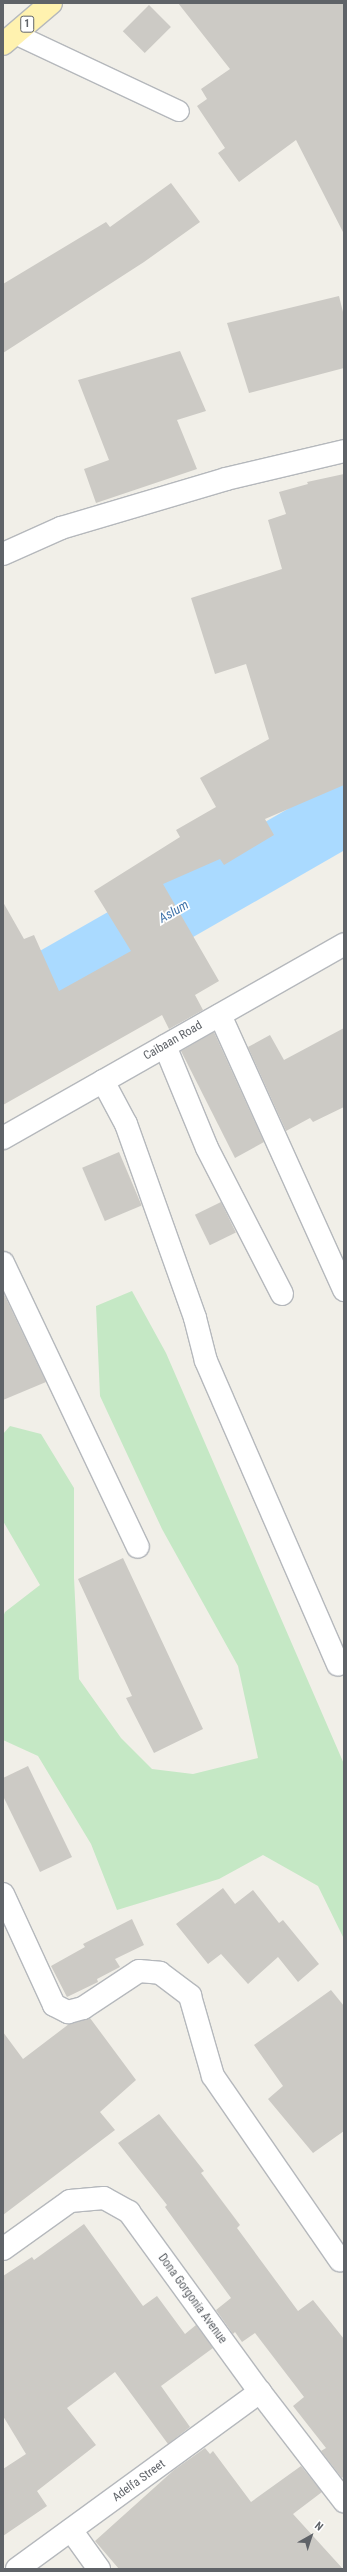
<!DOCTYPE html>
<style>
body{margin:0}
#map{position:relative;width:347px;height:2572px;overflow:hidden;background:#f1efe8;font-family:"Roboto Condensed",sans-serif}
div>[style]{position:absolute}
.green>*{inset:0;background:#c5e8c5}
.river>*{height:64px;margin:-32px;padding:0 32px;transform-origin:32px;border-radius:32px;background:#aadaff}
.building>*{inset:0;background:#cccac5;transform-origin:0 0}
.roads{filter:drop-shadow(1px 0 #b5b8bc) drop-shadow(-1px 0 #b5b8bc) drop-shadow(0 1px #b5b8bc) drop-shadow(0 -1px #b5b8bc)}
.lane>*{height:20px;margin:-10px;padding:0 10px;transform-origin:10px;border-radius:10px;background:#fff}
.street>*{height:22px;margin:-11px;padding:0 11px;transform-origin:11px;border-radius:11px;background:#fff}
.secondary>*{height:22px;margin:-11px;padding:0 11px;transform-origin:11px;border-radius:11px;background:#fff}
.primary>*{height:22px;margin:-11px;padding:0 11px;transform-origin:11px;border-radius:11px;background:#fff2af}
span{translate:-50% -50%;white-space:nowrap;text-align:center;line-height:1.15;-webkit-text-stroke:3.5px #fff;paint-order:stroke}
.shield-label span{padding:1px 3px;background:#fff;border:1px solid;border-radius:3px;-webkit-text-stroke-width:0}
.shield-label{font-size:11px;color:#5f6368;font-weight:700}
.street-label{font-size:12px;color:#5f6368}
.water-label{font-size:13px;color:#4174aa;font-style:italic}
.frame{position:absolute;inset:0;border:4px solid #5f6368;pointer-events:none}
.north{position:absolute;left:291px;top:2516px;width:40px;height:40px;-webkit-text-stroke:3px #fff;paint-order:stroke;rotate:39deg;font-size:11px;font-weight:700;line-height:16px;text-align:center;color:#5f6368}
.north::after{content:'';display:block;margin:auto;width:14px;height:18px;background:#5f6368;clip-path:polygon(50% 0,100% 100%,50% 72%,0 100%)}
</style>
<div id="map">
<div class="green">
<i style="clip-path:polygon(132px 1291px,166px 1353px,344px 1764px,344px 1939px,318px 1886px,263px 1855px,219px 1879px,117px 1910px,91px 1844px,38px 1756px,3px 1740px,3px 1617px,5px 1612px,40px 1585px,3px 1521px,3px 1434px,10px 1426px,41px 1434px,74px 1488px,74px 1578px,79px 1679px,121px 1738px,152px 1769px,193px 1774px,258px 1758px,238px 1666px,162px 1529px,100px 1396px,96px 1306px)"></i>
</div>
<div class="river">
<i style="left:3px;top:1009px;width:393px;rotate:-29.8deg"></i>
</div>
<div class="building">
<i style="clip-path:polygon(178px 3px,344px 3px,344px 234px,296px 140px,239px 182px,218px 153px,225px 148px,197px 106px,207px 99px,201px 89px,230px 69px)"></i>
<i style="left:149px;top:5px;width:31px;height:37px;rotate:45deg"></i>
<i style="clip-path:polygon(171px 183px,200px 222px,144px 262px,3px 353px,3px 284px,106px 222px,110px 227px)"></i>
<i style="clip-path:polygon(339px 296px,344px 316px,344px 368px,249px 393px,227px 323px)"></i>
<i style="clip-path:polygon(180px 351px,206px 411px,177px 420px,197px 469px,96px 503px,84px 469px,109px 460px,78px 380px)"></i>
<i style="clip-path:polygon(344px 474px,344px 785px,265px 819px,274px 835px,224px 865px,220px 859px,163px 884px,219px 981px,195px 995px,203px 1010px,169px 1029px,162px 1015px,3px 1105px,3px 902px,24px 939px,34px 935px,59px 991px,131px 951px,94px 891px,180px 837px,176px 830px,216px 807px,200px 778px,269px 739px,246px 664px,215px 674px,191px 598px,282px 569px,268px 520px,286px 514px,279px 492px,308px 484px,307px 482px)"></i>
<i style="clip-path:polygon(344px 1028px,344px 1107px,313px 1122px,310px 1118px,286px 1131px,248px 1047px,270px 1035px,284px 1060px)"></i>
<i style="clip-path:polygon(214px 1032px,264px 1142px,235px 1158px,181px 1051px)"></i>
<i style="left:119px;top:1152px;width:58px;height:40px;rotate:67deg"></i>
<i style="left:221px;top:1202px;width:34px;height:29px;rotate:64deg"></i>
<i style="clip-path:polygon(3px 1292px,46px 1382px,3px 1400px)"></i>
<i style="clip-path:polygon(123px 1558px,203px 1729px,154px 1753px,126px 1698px,132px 1696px,78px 1579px)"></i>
<i style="clip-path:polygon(28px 1766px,72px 1857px,40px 1872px,3px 1796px,3px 1778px)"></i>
<i style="clip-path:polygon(223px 1888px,235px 1904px,253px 1890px,279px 1923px,283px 1920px,319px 1964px,298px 1982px,278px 1957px,248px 1984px,221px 1954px,208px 1964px,176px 1924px)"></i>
<i style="clip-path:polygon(132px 1919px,144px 1945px,115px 1959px,120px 1967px,97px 1979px,98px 1982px,67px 1997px,51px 1966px,85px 1947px,83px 1944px)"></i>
<i style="clip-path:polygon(331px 1990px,344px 2006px,344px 2131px,313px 2153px,268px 2099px,283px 2086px,254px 2045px)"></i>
<i style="clip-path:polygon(90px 2018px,136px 2080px,100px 2112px,115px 2130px,3px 2215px,3px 2032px,23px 2059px,69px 2024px)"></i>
<i style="clip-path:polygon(159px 2114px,204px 2171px,201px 2173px,240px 2225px,237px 2228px,298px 2311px,313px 2300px,344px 2339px,344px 2476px,342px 2478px,321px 2451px,326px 2448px,293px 2406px,304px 2397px,255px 2333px,242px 2342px,235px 2332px,233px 2334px,216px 2310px,231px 2298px,165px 2207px,167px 2205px,118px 2143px)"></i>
<i style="clip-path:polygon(84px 2224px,143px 2306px,157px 2296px,185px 2334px,196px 2325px,213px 2348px,161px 2386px,190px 2427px,168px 2444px,115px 2372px,67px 2408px,96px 2445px,37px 2491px,47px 2506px,3px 2536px,3px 2469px,26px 2454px,3px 2416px,3px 2276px,32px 2257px,34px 2260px)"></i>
<i style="clip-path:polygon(205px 2448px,210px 2454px,213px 2451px,251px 2502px,301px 2466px,322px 2492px,293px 2514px,343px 2569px,119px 2569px,95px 2541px,174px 2470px)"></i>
</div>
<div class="roads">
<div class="lane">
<i style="left:15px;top:34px;width:181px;rotate:25.2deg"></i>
</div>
<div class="street">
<i style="left:3px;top:554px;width:64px;rotate:-24.1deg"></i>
<i style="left:61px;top:528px;width:172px;rotate:-16.5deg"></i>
<i style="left:226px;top:479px;width:121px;rotate:-13.3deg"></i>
<i style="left:220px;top:1015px;width:302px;rotate:65.7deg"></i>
<i style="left:165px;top:1046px;width:110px;rotate:67.6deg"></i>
<i style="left:207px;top:1148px;width:164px;rotate:62.8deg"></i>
<i style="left:103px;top:1081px;width:49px;rotate:61.9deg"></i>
<i style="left:126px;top:1124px;width:206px;rotate:70.4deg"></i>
<i style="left:195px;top:1318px;width:44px;rotate:75.7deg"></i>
<i style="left:206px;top:1361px;width:331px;rotate:66.5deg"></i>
<i style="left:3px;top:1263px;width:314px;rotate:64.6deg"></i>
<i style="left:3px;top:1894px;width:122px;rotate:65.3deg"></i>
<i style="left:54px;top:2005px;width:16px;rotate:27deg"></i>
<i style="left:68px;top:2012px;width:16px;rotate:-15deg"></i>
<i style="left:83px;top:2008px;width:67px;rotate:-33.5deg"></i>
<i style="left:139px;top:1971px;width:21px;rotate:5deg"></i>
<i style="left:160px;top:1973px;width:38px;rotate:37deg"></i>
<i style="left:190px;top:1996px;width:83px;rotate:74deg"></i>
<i style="left:213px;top:2076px;width:224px;rotate:55.4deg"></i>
<i style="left:3px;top:2249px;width:82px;rotate:-35.6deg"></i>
<i style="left:70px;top:2201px;width:34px;rotate:-5deg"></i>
<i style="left:104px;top:2198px;width:29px;rotate:29deg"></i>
<i style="left:129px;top:2212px;width:223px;rotate:54deg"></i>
<i style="left:260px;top:2392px;width:138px;rotate:52.4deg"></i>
<i style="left:71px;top:2530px;width:48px;rotate:54.3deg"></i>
<i style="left:17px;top:2569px;width:301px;rotate:-36.1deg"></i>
</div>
<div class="secondary">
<i style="left:3px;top:1138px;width:392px;rotate:-29.6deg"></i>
</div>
<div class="primary">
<i style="left:3px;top:44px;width:63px;rotate:-40.5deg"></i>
</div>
</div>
<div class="shield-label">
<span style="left:27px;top:24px">1</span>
</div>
<div class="street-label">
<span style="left:173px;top:1041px;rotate:-30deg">Caibaan Road</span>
<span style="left:192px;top:2299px;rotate:54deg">Dona Gorgonia Avenue</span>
<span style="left:139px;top:2481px;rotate:-36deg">Adelfa Street</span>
</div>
<div class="water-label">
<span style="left:174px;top:912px;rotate:-30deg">Aslum</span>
</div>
<div class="frame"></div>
<div class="north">N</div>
</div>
